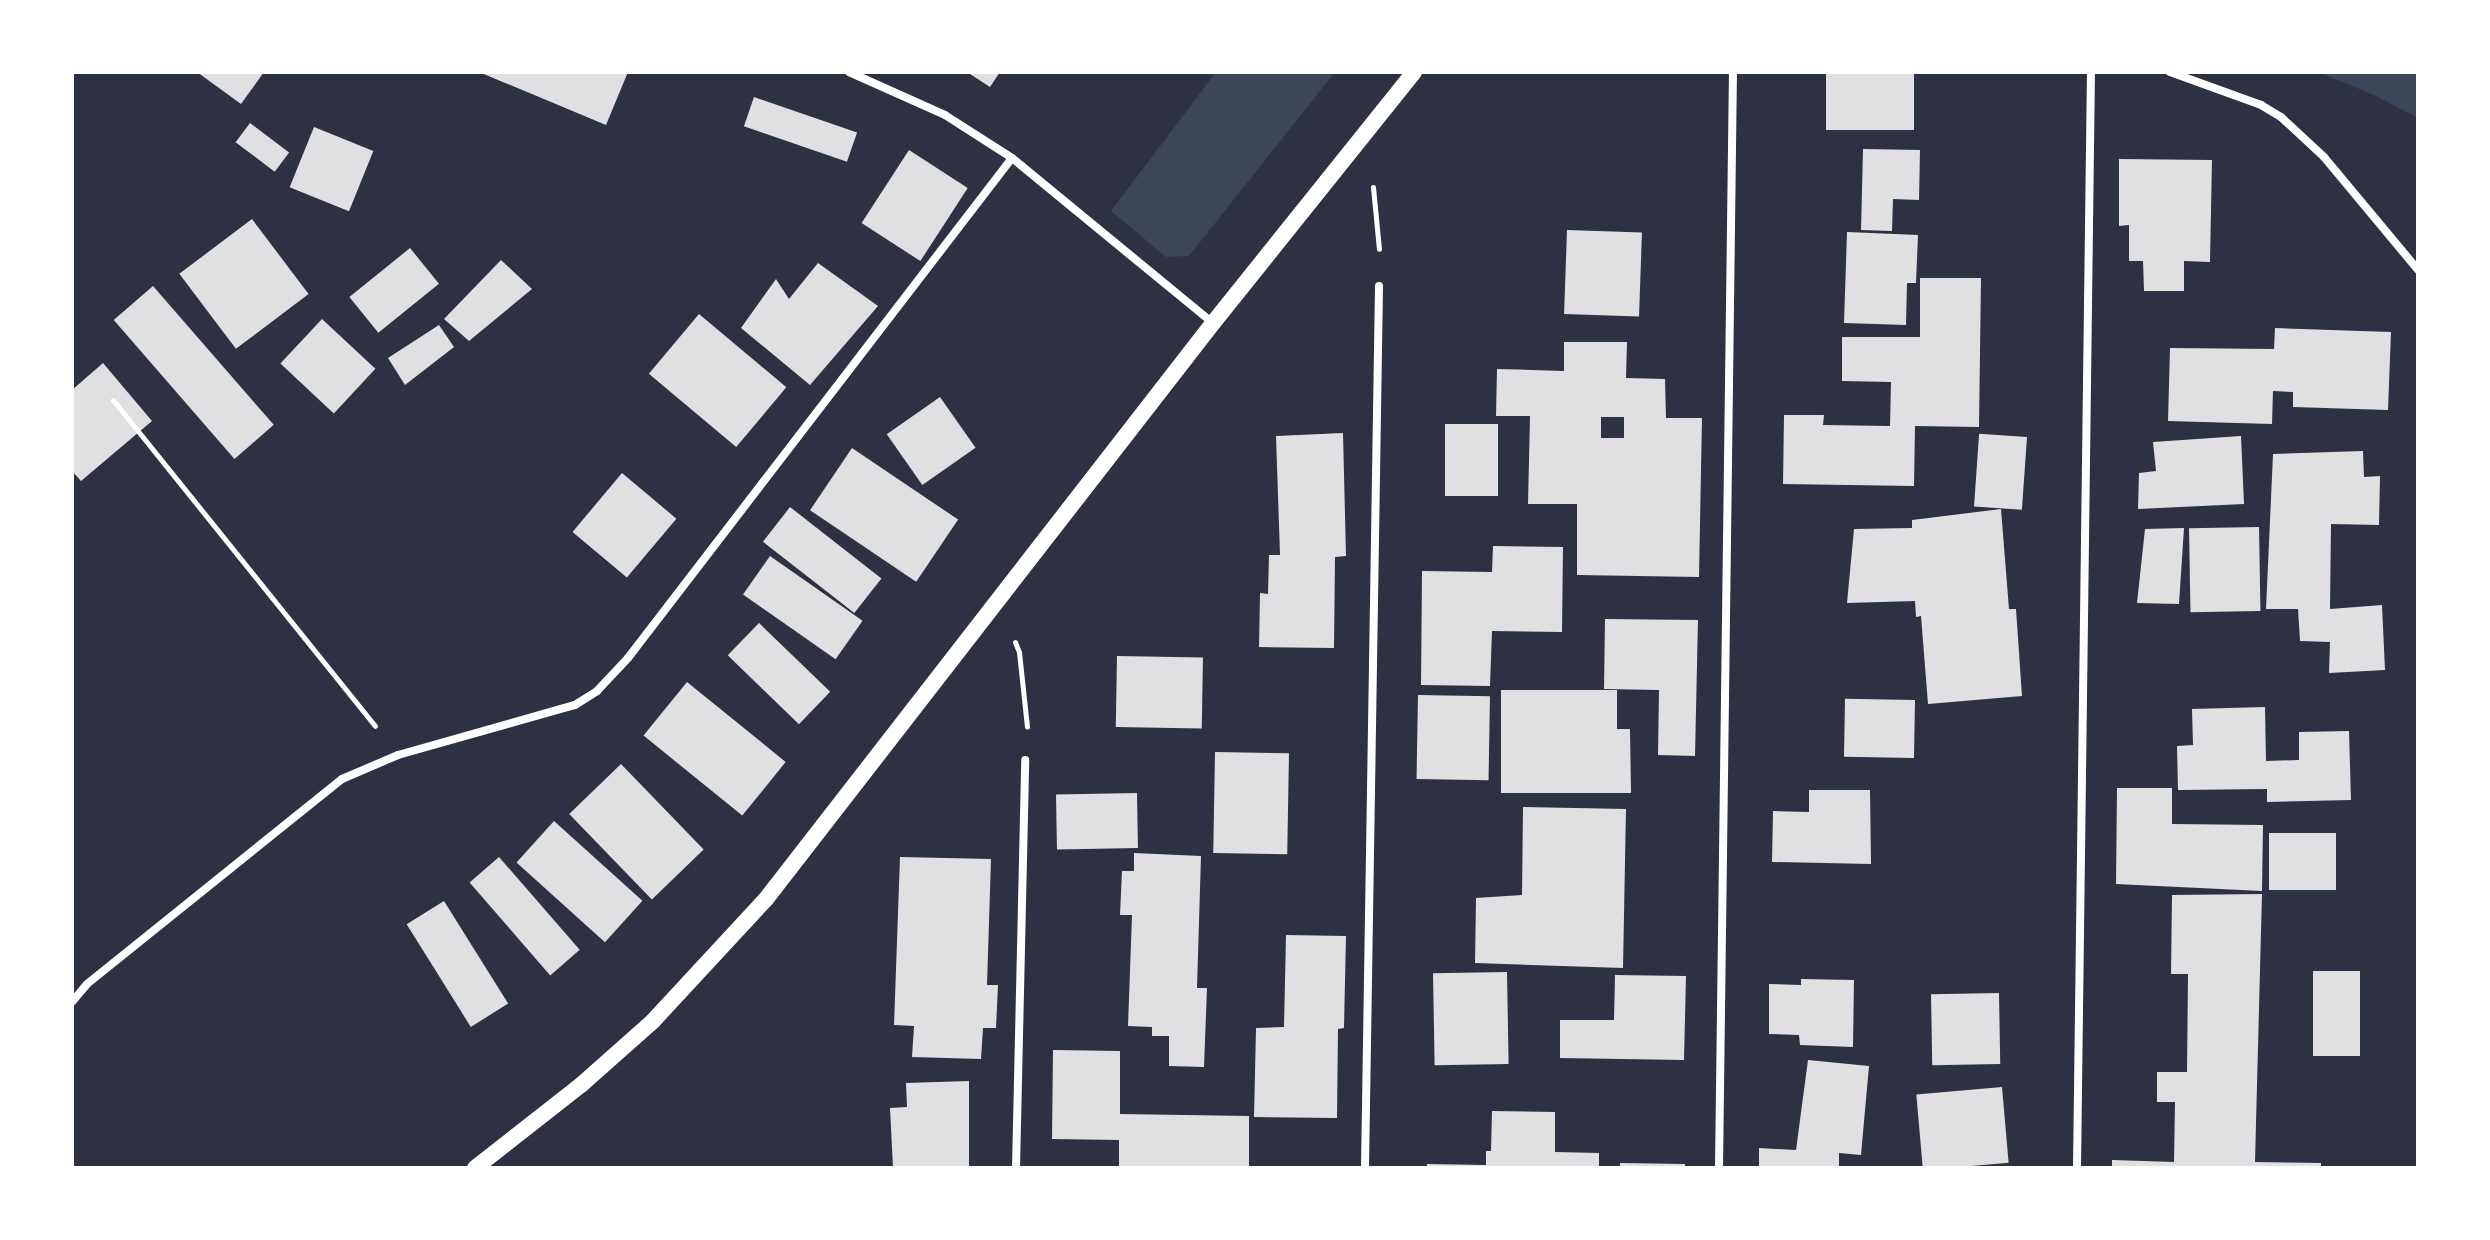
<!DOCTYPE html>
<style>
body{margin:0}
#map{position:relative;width:2490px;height:1240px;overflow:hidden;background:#2d3142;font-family:"Titillium Web",sans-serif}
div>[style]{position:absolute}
.green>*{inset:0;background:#3c4559}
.building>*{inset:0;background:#e0e0e3;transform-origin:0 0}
.path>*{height:5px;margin:-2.5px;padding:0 2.5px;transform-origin:2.5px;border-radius:2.5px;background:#fff}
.minor>*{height:8px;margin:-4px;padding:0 4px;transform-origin:4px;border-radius:4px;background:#fff}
.secondary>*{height:16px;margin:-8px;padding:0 8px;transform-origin:8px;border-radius:8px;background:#fff}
span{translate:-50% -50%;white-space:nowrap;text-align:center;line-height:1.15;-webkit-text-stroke:8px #fff;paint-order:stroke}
.frame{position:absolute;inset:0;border:74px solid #fff;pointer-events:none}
</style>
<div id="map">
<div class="green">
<i style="clip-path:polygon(1216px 72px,1335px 72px,1189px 256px,1166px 257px,1111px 211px)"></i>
<i style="clip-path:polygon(2318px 72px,2418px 72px,2418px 118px,2374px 95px)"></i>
</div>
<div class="building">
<i style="clip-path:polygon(197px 72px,264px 72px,241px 104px)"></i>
<i style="clip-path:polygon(479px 72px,628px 72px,606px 125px)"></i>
<i style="clip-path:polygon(967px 72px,1000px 72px,990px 87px)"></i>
<i style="left:1826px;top:72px;width:88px;height:58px"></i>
<i style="left:754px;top:97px;width:109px;height:31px;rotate:19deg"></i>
<i style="left:250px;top:123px;width:49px;height:24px;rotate:37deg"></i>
<i style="left:314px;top:127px;width:64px;height:65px;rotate:22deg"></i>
<i style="clip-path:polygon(1863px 149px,1920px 150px,1919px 200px,1893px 199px,1892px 231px,1861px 230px)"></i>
<i style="left:909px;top:150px;width:70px;height:87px;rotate:33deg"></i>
<i style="clip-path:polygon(2119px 159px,2212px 160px,2210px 262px,2184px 261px,2184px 291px,2144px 291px,2143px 261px,2129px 261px,2129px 225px,2119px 226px)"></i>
<i style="left:252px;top:219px;width:94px;height:91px;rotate:53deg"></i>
<i style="left:1567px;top:230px;width:75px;height:84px;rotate:2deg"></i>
<i style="clip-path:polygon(1847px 232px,1918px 235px,1916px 283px,1907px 283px,1906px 325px,1844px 323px)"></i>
<i style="left:410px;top:248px;width:46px;height:78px;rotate:51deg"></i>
<i style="clip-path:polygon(501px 260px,532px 289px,469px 341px,444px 319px)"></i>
<i style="clip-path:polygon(818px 263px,878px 306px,810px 385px,741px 328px,776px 279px,789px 299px)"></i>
<i style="clip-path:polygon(1920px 278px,1981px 278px,1979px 427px,1915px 426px,1914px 486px,1783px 484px,1784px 415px,1824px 415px,1823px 425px,1890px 426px,1891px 382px,1842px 381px,1842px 337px,1920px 337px)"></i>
<i style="left:153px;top:286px;width:184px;height:52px;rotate:49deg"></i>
<i style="left:699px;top:314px;width:114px;height:78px;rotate:40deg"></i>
<i style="left:322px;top:319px;width:73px;height:61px;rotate:43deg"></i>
<i style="clip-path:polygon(439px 325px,454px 347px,405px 385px,388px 358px)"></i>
<i style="clip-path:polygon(2275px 328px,2391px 332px,2388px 410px,2293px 407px,2293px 392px,2273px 391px,2272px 424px,2168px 421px,2170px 348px,2274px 349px)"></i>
<i style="clip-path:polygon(evenodd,1564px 342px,1627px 342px,1626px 378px,1665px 379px,1666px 418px,1702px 418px,1699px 577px,1577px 575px,1577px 504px,1528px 504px,1530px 416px,1496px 416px,1497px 369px,1564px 371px,1564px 342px,1601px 417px,1624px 417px,1624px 438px,1601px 438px,1601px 417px)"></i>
<i style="clip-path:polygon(103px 363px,152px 421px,81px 481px,72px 471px,72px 390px)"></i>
<i style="left:940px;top:397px;width:62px;height:65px;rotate:55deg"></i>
<i style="left:1445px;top:424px;width:53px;height:72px"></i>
<i style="clip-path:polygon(1343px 433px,1346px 556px,1335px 557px,1334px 648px,1259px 647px,1260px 593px,1268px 594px,1269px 555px,1280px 555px,1276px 436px)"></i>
<i style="clip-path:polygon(2241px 436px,2244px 504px,2138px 509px,2139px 473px,2156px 471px,2153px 442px)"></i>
<i style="left:2027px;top:437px;width:73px;height:48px;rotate:94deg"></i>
<i style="left:852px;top:448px;width:128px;height:75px;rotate:34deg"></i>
<i style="clip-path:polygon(2363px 451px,2364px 477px,2380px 476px,2379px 525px,2331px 524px,2330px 609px,2382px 605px,2385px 670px,2329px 673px,2330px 642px,2300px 641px,2298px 609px,2266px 609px,2273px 454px)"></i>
<i style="left:622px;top:473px;width:71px;height:77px;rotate:40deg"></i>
<i style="left:790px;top:507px;width:116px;height:44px;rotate:38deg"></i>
<i style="clip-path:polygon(2001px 509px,2009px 609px,2016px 609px,2022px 696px,1928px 704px,1921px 616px,1916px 617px,1915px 601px,1847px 603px,1854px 529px,1912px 528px,1912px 520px)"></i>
<i style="left:2259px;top:527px;width:84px;height:70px;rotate:89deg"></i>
<i style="clip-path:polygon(2184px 528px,2179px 604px,2137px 603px,2145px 529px)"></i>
<i style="clip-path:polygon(1493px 546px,1563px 547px,1562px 632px,1492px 631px,1490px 686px,1421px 685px,1422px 571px,1492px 572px)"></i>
<i style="left:770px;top:556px;width:113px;height:47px;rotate:35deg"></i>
<i style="clip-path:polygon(1605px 619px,1698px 620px,1695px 756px,1658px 755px,1659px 690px,1604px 689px)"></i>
<i style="left:759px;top:623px;width:99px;height:45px;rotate:44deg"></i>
<i style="left:1117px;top:656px;width:86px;height:71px;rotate:1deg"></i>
<i style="left:687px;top:682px;width:127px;height:69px;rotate:39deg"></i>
<i style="clip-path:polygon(1501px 690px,1617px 690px,1617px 729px,1630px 729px,1631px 793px,1501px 793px)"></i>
<i style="left:1418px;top:695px;width:72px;height:84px;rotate:1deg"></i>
<i style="left:1915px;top:700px;width:58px;height:70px;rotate:91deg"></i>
<i style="clip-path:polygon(2265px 707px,2266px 761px,2299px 760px,2299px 732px,2349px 731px,2351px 800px,2267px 802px,2267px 789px,2178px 790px,2177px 746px,2193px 745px,2192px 709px)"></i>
<i style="left:1215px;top:752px;width:74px;height:101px;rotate:1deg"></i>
<i style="left:621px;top:764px;width:119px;height:72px;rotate:46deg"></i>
<i style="clip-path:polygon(2117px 788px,2172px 788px,2172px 824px,2263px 825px,2262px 891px,2116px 884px)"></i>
<i style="clip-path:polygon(1809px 790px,1870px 790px,1871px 864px,1772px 862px,1773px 811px,1809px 812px)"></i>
<i style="left:1137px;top:793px;width:55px;height:81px;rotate:89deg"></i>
<i style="clip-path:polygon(1523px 807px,1626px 809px,1623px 968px,1475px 963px,1476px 898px,1522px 895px)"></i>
<i style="left:554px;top:821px;width:119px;height:56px;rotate:42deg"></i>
<i style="left:2269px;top:833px;width:67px;height:57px"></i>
<i style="clip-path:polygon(1134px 853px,1201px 856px,1197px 988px,1207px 988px,1204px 1067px,1169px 1066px,1169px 1036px,1152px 1036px,1152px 1027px,1128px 1026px,1132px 915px,1120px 915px,1122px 871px,1134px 871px)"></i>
<i style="left:499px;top:857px;width:123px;height:39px;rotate:49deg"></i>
<i style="clip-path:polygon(900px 857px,991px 859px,987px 985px,998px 985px,996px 1028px,983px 1028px,981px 1059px,912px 1057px,914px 1026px,894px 1025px)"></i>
<i style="clip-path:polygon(2262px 894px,2255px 1162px,2321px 1163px,2321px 1168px,2112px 1168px,2112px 1160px,2174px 1162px,2175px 1102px,2157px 1102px,2157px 1072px,2187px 1072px,2188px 974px,2171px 974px,2172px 895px)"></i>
<i style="left:444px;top:901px;width:121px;height:44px;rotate:58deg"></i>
<i style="clip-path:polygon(1286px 935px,1346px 936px,1344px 1028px,1338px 1029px,1337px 1118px,1254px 1117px,1256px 1028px,1284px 1027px)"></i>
<i style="left:2313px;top:971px;width:47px;height:85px"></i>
<i style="left:1507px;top:972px;width:92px;height:74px;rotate:89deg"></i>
<i style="clip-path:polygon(1615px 975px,1686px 976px,1684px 1060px,1560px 1058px,1560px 1020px,1614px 1020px)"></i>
<i style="clip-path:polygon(1801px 979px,1854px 980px,1853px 1047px,1800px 1045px,1799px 1035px,1769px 1034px,1769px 984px,1801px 985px)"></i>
<i style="left:1999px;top:993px;width:71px;height:68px;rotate:89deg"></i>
<i style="clip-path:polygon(1053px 1050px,1120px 1051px,1120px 1114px,1249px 1116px,1249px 1168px,1119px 1168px,1119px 1140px,1052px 1139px)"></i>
<i style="clip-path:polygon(1808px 1060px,1869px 1066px,1861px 1155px,1839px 1153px,1839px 1168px,1759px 1168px,1759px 1148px,1796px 1150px)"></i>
<i style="clip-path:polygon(969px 1081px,969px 1168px,893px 1168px,890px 1108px,907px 1107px,906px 1083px)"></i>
<i style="left:2002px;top:1087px;width:76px;height:86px;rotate:85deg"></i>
<i style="clip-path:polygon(1492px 1111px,1555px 1112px,1555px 1152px,1599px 1153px,1599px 1168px,1427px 1168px,1427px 1164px,1486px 1165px,1486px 1151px,1491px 1151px)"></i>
<i style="clip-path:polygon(1620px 1163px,1685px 1164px,1685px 1168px,1620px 1168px)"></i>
</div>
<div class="path">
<i style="left:1373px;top:187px;width:62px;rotate:84.5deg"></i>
<i style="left:113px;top:400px;width:418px;rotate:51.2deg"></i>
<i style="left:1015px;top:642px;width:11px;rotate:68deg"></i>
<i style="left:1019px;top:652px;width:75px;rotate:83.9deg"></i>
</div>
<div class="minor">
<i style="left:849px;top:72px;width:105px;rotate:24.1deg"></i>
<i style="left:945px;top:115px;width:80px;rotate:32.7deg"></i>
<i style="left:1012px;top:158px;width:260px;rotate:39.4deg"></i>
<i style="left:2170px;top:72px;width:97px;rotate:19.9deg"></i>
<i style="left:2261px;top:105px;width:23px;rotate:31deg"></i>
<i style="left:2281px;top:117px;width:59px;rotate:42.9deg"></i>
<i style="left:2324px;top:157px;width:147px;rotate:50.2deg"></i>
<i style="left:72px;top:1002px;width:23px;rotate:-50deg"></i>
<i style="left:87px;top:984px;width:327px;rotate:-38.8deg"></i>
<i style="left:342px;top:779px;width:61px;rotate:-23.2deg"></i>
<i style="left:398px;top:755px;width:184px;rotate:-15.8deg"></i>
<i style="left:575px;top:705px;width:26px;rotate:-32deg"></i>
<i style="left:597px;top:691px;width:45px;rotate:-46.8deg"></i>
<i style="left:628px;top:658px;width:630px;rotate:-52.48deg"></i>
<i style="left:1016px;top:1168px;width:408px;rotate:-88.7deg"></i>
<i style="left:1365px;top:1168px;width:882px;rotate:-89.09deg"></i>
<i style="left:1719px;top:1168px;width:1096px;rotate:-89.27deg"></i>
<i style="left:2077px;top:1168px;width:1096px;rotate:-89.27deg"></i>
</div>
<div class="secondary">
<i style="left:475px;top:1168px;width:135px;rotate:-38.1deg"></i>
<i style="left:581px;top:1085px;width:96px;rotate:-41.6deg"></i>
<i style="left:653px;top:1021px;width:166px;rotate:-47.2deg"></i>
<i style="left:766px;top:899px;width:729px;rotate:-52.19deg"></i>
<i style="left:1213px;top:323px;width:322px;rotate:-51.3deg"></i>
</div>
<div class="frame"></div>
</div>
